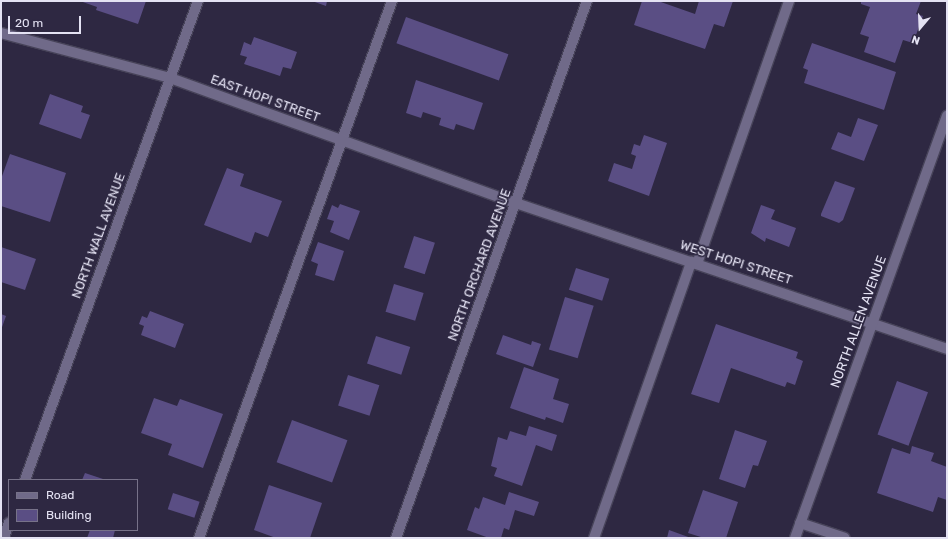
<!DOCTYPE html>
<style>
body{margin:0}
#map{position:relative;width:948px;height:539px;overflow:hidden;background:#2e2842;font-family:Rubik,sans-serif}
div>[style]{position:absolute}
.building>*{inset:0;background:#5a4e84;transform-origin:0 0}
.roads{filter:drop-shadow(1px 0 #474359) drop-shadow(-1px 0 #474359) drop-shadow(0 1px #474359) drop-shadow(0 -1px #474359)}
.service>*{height:10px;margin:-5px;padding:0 5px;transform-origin:5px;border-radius:5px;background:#706a89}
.minor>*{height:10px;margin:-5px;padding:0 5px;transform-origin:5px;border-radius:5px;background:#706a89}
span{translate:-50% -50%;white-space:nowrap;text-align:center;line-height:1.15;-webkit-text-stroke:3.5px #2e2842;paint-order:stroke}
.street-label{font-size:13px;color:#e4e2f3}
.frame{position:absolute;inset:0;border:2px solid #e4e2f3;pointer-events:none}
.legend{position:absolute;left:8px;top:479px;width:130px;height:52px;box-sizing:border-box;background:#2e2842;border:1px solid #777289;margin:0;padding:5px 7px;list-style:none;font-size:12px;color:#e4e2f3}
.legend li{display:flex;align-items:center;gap:8px;height:20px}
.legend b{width:20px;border:1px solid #777289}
.north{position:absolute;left:900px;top:8px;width:40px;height:40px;-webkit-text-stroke:3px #2e2842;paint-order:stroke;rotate:199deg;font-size:11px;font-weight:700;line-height:16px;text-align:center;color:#e4e2f3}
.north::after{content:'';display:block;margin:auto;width:14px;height:18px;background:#e4e2f3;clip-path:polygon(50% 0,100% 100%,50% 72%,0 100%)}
.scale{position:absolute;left:8px;top:16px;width:73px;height:18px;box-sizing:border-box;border:2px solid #e4e2f3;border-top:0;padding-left:5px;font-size:12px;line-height:14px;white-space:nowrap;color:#e4e2f3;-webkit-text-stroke:3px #2e2842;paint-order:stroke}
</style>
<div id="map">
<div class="building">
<i style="clip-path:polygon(80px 1px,146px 1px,138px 24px,96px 10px,97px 7px)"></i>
<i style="clip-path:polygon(312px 1px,327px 1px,326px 6px)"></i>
<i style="clip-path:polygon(642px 1px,658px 1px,695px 14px,699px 1px,733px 1px,724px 27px,714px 24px,705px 49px,634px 25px)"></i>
<i style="clip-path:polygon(861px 1px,921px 1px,916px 14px,923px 16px,913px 43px,903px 40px,895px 63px,864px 52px,869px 37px,860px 34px,870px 7px,861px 4px)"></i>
<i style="left:406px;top:17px;width:109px;height:28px;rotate:20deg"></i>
<i style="clip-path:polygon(254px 37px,297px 52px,291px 69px,283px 67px,280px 76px,244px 64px,247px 57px,240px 55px,244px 42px,251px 45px)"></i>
<i style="clip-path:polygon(812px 43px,896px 72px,884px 110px,804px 83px,808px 70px,803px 68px)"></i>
<i style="clip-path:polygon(416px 80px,483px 103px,474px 130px,456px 124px,454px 130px,439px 125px,441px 118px,423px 112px,421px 118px,406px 113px)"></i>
<i style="clip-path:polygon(50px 94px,83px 106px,81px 112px,90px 115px,81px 139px,39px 124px)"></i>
<i style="clip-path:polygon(858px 118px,878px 125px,864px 161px,831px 149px,838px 132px,851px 137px)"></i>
<i style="clip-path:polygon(644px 135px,667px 143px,649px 196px,608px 181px,614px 163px,632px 169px,636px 156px,631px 154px,634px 144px,640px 146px)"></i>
<i style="clip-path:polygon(10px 154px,66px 173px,50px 222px,1px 206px,1px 179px)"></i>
<i style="clip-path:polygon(227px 168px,244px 174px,240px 186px,282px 201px,268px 237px,255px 232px,251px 243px,204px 225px)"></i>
<i style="clip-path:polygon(835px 181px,855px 188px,843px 220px,839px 223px,821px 216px,821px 214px)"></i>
<i style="clip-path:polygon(340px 204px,360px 211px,349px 240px,330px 232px,334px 221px,327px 219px,332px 205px,338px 208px)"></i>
<i style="clip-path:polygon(761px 205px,775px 210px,771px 219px,796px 228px,789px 247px,766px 238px,765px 242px,751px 233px)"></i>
<i style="left:414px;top:236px;width:22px;height:33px;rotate:18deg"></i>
<i style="clip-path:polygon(318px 242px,344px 251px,334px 281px,315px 275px,318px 264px,311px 261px)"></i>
<i style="clip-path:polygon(1px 247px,36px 259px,25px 290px,1px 282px)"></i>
<i style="left:576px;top:268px;width:35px;height:23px;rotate:18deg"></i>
<i style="left:394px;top:284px;width:31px;height:29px;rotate:17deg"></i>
<i style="left:565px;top:297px;width:30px;height:55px;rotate:17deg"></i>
<i style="clip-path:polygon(150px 311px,184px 324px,175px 348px,141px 335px,144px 326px,139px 324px,142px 316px,147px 318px)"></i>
<i style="clip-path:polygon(1px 314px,6px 316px,1px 330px)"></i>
<i style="clip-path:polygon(716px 324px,798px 352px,796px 358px,803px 361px,795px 385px,787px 382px,785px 387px,731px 368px,719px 403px,691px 394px)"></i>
<i style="clip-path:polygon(503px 335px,531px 345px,532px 341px,541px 344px,533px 367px,496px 354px)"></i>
<i style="left:376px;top:336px;width:36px;height:29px;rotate:18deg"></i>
<i style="clip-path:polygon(524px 367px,559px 379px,553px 399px,569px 404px,563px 423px,546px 417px,545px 420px,510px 408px)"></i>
<i style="left:348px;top:375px;width:33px;height:32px;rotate:18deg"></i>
<i style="left:897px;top:381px;width:33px;height:57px;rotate:20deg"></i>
<i style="clip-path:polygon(154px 398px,177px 406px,180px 399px,223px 414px,203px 468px,168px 455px,172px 444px,141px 433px)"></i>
<i style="left:292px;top:420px;width:59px;height:45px;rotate:20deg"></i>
<i style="clip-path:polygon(529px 426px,557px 435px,552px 451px,536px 445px,522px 486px,494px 476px,497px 468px,491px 466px,498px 437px,507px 440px,510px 431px,526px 436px)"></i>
<i style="clip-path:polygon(735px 430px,767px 441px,758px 466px,753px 465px,745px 488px,719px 479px)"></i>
<i style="clip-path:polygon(912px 446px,934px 453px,931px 461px,947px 467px,947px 500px,938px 497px,933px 512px,877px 493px,892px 448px,910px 454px)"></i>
<i style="clip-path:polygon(85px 473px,106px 480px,82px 480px)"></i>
<i style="clip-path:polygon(269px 485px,322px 503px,310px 538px,276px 538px,254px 530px)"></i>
<i style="clip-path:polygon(703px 490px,738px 502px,726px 538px,704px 538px,688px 533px)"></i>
<i style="clip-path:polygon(509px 492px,539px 502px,534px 516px,515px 510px,509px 530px,504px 528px,501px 538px,489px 538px,467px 530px,475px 507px,479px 509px,483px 497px,505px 505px)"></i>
<i style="left:173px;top:493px;width:28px;height:17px;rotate:18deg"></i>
<i style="clip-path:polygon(90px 530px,115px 530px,113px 538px,87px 538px)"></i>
<i style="clip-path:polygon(669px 530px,691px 538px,667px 538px)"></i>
</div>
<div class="roads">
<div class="service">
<i style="left:697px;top:264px;width:279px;rotate:-70.7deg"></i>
<i style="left:199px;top:538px;width:571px;rotate:-70.23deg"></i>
<i style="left:594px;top:538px;width:293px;rotate:-70.6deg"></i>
</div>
<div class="minor">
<i style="left:1px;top:33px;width:175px;rotate:14.9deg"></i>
<i style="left:170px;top:78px;width:368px;rotate:19.9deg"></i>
<i style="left:516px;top:203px;width:455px;rotate:18.7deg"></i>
<i style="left:25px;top:480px;width:509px;rotate:-70.14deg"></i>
<i style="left:800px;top:523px;width:47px;rotate:18.4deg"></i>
<i style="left:4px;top:538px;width:16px;rotate:-72deg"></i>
<i style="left:396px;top:538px;width:570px;rotate:-70.42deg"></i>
<i style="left:795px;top:538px;width:449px;rotate:-70.2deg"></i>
</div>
</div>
<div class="street-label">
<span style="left:265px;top:99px;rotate:20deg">EAST HOPI STREET</span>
<span style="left:99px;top:236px;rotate:-70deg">NORTH WALL AVENUE</span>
<span style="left:736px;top:263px;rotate:18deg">WEST HOPI STREET</span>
<span style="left:480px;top:265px;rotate:-70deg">NORTH ORCHARD AVENUE</span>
<span style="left:859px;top:322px;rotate:-70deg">NORTH ALLEN AVENUE</span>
</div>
<div class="frame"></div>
<ul class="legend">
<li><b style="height:5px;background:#706a89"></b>Road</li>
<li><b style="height:11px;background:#5a4e84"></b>Building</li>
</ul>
<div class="north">N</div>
<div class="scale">20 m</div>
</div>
